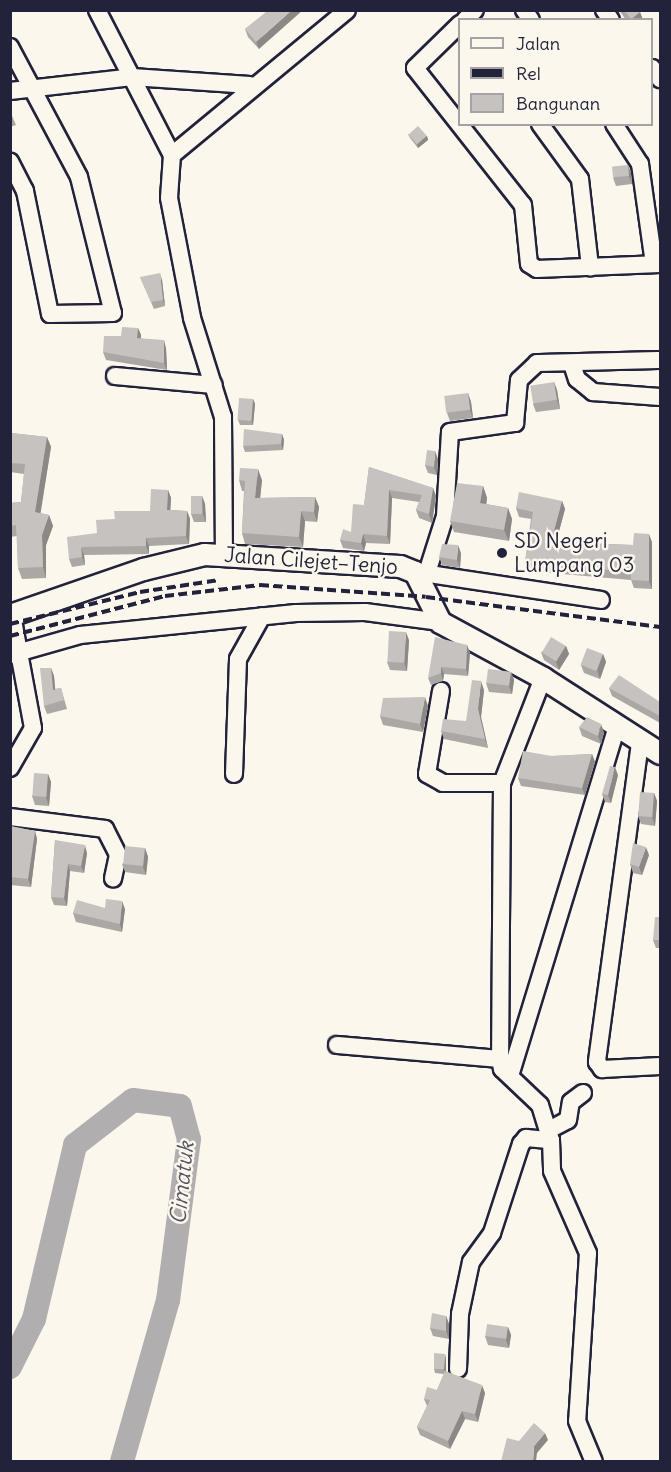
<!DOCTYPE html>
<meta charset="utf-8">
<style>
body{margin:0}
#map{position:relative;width:671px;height:1472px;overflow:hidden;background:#fbf7ec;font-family:Delius,sans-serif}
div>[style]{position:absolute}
.river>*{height:24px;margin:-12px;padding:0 12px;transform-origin:12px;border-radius:12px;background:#b1aeb0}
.roads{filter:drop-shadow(2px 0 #22223b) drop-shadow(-2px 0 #22223b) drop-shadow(0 2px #22223b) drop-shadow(0 -2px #22223b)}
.minor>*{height:16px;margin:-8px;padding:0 8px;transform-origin:8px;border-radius:8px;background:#fbf7ec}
.major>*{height:21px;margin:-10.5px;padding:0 10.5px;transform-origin:10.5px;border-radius:10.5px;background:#fbf7ec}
.rail>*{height:4px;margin-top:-2px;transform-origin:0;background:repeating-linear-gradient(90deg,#22223b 0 9px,transparent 0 13.5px)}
.wall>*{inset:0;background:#aaa7a5}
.shaded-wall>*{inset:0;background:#8b8886}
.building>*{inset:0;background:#c6c2c0;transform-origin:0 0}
.dots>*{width:16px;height:16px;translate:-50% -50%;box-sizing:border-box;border:3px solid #fbf7ec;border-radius:50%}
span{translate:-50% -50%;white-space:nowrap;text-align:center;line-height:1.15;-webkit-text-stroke:5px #fbf7ec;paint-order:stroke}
.poi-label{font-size:21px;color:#22223b}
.left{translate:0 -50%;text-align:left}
.street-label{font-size:21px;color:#22223b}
.water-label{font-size:22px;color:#545364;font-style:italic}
.frame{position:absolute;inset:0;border:12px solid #22223b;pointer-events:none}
.legend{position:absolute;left:458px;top:18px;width:195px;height:108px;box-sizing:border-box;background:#fbf7ec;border:2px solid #a4a2a5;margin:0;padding:8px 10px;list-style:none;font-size:18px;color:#22223b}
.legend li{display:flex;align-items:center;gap:12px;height:30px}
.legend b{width:30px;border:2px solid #a4a2a5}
</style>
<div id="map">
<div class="river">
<i style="left:10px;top:1367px;width:54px;rotate:-63.4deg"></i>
<i style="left:34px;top:1319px;width:179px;rotate:-76.7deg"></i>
<i style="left:75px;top:1145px;width:73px;rotate:-37.8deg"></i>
<i style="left:133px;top:1100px;width:47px;rotate:7.3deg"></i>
<i style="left:180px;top:1106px;width:34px;rotate:75deg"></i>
<i style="left:189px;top:1139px;width:162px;rotate:97.4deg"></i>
<i style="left:168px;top:1300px;width:168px;rotate:105.9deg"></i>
</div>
<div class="roads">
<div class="minor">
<i style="left:97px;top:10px;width:163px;rotate:62.7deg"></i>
<i style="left:172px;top:155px;width:43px;rotate:94deg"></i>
<i style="left:169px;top:198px;width:122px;rotate:79.1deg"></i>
<i style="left:192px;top:318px;width:104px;rotate:72.6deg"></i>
<i style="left:223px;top:417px;width:135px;rotate:89.6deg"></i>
<i style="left:524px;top:10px;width:12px;rotate:55deg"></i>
<i style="left:604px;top:10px;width:12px;rotate:55deg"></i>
<i style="left:465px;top:20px;width:14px;rotate:-45deg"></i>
<i style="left:460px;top:24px;width:63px;rotate:135.6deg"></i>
<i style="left:415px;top:68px;width:174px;rotate:51.8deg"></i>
<i style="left:523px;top:205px;width:59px;rotate:84.2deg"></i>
<i style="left:529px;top:264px;width:9px;rotate:32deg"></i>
<i style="left:537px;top:269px;width:123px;rotate:-2.3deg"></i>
<i style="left:10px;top:47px;width:147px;rotate:62deg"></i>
<i style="left:79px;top:177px;width:140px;rotate:76deg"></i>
<i style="left:113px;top:313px;width:63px;rotate:179.1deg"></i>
<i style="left:50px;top:314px;width:126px;rotate:-101.5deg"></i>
<i style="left:25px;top:191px;width:33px;rotate:-117deg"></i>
<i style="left:652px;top:68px;width:14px;rotate:54deg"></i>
<i style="left:10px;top:91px;width:123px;rotate:-6.5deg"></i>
<i style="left:132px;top:77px;width:118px;rotate:3.9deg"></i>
<i style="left:540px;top:124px;width:68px;rotate:54deg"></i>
<i style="left:580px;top:179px;width:89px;rotate:83.5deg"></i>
<i style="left:614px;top:124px;width:48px;rotate:57deg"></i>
<i style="left:640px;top:164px;width:101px;rotate:82deg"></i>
<i style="left:172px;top:155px;width:227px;rotate:-39.6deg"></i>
<i style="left:572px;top:364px;width:16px;rotate:72deg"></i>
<i style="left:577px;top:379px;width:21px;rotate:39deg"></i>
<i style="left:593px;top:392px;width:67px;rotate:4.3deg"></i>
<i style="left:115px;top:376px;width:99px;rotate:5.2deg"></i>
<i style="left:416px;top:572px;width:187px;rotate:8.6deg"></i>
<i style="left:426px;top:576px;width:63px;rotate:-72.4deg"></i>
<i style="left:445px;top:516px;width:84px;rotate:-86.6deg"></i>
<i style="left:450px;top:432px;width:66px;rotate:-7.9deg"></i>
<i style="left:515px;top:423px;width:43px;rotate:-84.7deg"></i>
<i style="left:519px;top:380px;width:25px;rotate:-43deg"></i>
<i style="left:537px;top:363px;width:123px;rotate:-1.4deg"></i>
<i style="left:10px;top:655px;width:73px;rotate:-15.9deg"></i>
<i style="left:80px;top:635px;width:217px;rotate:-5.8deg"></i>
<i style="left:296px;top:613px;width:69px;rotate:-0.8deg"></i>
<i style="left:365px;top:612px;width:76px;rotate:7.6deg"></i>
<i style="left:543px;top:678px;width:113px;rotate:111.3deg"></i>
<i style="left:502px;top:783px;width:276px;rotate:90.4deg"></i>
<i style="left:500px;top:1059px;width:10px;rotate:79deg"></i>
<i style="left:502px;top:1069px;width:52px;rotate:43.5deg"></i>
<i style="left:540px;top:1105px;width:37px;rotate:73deg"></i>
<i style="left:551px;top:1140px;width:31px;rotate:88deg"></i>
<i style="left:552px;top:1171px;width:90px;rotate:66.3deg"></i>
<i style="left:588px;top:1253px;width:168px;rotate:93.7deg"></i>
<i style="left:577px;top:1421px;width:44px;rotate:67.5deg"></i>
<i style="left:441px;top:691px;width:84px;rotate:99.6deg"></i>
<i style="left:427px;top:774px;width:18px;rotate:29deg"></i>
<i style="left:443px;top:783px;width:59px"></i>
<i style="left:640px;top:743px;width:322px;rotate:97.7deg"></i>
<i style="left:597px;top:1062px;width:9px;rotate:54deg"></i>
<i style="left:602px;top:1069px;width:58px;rotate:-3deg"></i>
<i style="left:10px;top:768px;width:46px;rotate:-60.1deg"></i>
<i style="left:33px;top:728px;width:115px;rotate:-100.5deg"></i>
<i style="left:234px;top:774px;width:115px;rotate:-88deg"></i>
<i style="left:238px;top:659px;width:49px;rotate:-60.8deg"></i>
<i style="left:10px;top:817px;width:96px;rotate:7.2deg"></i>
<i style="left:105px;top:829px;width:29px;rotate:63deg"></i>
<i style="left:118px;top:855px;width:24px;rotate:102deg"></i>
<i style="left:337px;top:1045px;width:164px;rotate:4.9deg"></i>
<i style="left:510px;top:1076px;width:366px;rotate:-73deg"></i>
<i style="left:549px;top:1130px;width:21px;rotate:-28deg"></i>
<i style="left:568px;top:1120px;width:18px;rotate:-81deg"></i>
<i style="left:571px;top:1102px;width:15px;rotate:-37deg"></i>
<i style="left:458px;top:1369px;width:55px;rotate:-87.9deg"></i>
<i style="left:460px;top:1314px;width:53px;rotate:-78.1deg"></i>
<i style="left:471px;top:1262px;width:36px;rotate:-54deg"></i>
<i style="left:492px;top:1233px;width:94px;rotate:-72deg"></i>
<i style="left:521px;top:1144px;width:8px;rotate:-50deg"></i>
<i style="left:526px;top:1138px;width:25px;rotate:5deg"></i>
</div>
<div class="major">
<i style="left:10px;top:615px;width:141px;rotate:-19.1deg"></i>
<i style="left:143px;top:569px;width:63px;rotate:-13.8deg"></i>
<i style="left:204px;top:554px;width:196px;rotate:3.5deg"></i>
<i style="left:400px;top:566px;width:16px;rotate:22deg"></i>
<i style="left:415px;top:572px;width:56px;rotate:63.4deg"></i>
<i style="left:440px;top:622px;width:117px;rotate:28.5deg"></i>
<i style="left:543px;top:678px;width:139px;rotate:32.7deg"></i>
</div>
</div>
<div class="rail">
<i style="left:10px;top:624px;width:134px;rotate:-13.8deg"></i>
<i style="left:140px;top:592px;width:80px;rotate:-8.6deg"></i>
<i style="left:10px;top:636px;width:160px;rotate:-14.5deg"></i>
<i style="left:165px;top:596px;width:96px;rotate:-6.6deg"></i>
<i style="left:260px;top:585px;width:166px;rotate:4.1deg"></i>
<i style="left:426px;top:597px;width:236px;rotate:7.3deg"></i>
</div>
<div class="wall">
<i style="clip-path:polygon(269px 10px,259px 49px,248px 37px,245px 29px)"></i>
<i style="clip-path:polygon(619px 10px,639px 10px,643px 20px,626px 20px)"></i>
<i style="clip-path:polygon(10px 111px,16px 125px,10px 127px)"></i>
<i style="clip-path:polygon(408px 134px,427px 136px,428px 140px,418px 148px,410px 138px)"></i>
<i style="clip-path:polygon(628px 165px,631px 173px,632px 184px,616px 186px,613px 178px)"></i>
<i style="clip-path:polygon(140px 277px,162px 280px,165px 306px,154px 309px)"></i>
<i style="clip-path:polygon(138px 328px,141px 335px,141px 338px,166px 348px,167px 370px,106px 360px,103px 352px,121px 336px)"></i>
<i style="clip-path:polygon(554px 382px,557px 390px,560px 409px,536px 412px,533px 404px)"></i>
<i style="clip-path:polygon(468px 393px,471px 402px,473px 418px,450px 421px,447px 413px)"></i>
<i style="clip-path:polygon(253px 399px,255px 404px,253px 425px,240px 425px,238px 420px)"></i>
<i style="clip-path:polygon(11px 433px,47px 437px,51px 447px,40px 513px,49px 515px,53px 526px,46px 545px,46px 578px,22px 579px,18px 568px,17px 536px,10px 537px,10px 503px,21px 502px,24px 474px,10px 472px)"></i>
<i style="clip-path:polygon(282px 434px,284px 440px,283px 450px,245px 452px,243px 446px)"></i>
<i style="clip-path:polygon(438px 459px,437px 475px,428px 473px,425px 465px)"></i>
<i style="clip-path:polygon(369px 467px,433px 488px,436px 496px,432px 523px,419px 518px,416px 510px,419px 502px,392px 498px,390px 544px,366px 543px,364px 551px,343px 548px,340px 540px,351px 532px,364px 505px)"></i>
<i style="clip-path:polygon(239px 480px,262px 480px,260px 498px,315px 497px,319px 507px,317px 522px,305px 521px,303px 547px,245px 544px,242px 533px,244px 491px,242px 491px)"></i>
<i style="clip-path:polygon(483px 486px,487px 498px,486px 504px,508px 508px,512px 519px,509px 541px,454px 532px,450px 521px)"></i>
<i style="clip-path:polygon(168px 490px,171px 498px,170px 510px,187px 511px,190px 519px,189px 544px,149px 546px,149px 554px,84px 555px,85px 565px,72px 567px,69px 559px,97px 533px,150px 511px)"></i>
<i style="clip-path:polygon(202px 496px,205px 504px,206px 522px,194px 522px,191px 514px)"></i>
<i style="clip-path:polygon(562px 501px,565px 509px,556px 542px,633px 545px,652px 542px,652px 589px,634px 588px,631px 580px,528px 571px,525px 562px,531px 519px,519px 517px,516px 508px)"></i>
<i style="clip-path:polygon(461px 553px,460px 568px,442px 565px,439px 557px)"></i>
<i style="clip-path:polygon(409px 640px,407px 671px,390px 670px,387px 662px)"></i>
<i style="clip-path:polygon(467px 645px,470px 653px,468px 676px,444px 674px,443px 681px,431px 685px,428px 678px)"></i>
<i style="clip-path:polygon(566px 646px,569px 654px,559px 670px,544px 660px,541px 652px)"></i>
<i style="clip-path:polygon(603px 654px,606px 662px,600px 679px,584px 673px,581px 665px)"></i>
<i style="clip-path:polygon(51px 668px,54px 676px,55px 689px,61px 688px,67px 709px,47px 714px,44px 706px)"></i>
<i style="clip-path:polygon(511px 672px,514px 680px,512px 694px,489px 692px,486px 683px)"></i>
<i style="clip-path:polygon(609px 688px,660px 702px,660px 723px,612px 696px)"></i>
<i style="clip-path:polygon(484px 690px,481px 717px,488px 748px,444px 739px,441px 731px,466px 721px)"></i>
<i style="clip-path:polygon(428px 706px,423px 732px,383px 725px,380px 716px)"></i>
<i style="clip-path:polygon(579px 727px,604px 732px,601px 744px,582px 736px)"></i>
<i style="clip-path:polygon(592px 754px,595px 762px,585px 795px,521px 786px,518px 778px,552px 756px)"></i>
<i style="clip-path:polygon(48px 774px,51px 782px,49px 806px,35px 805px,32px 796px)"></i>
<i style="clip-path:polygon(618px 775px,611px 803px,605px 802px,602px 794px)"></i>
<i style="clip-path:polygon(654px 793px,657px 801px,655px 826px,641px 824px,638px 816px)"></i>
<i style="clip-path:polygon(10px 826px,35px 831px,37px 839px,31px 887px,10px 885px)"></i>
<i style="clip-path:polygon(55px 840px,87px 853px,84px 873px,70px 871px,67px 906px,54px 905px,51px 897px)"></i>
<i style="clip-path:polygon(145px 848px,148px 857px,146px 875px,125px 872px,122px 864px)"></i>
<i style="clip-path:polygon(649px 855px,642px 875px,633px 873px,630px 864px)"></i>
<i style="clip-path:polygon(105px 908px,125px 909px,122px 932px,76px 922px,73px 913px)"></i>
<i style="clip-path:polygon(660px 917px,660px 948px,656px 948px,653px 940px)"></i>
<i style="clip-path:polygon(446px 1316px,449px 1324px,449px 1339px,433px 1336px,430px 1328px)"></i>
<i style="clip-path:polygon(508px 1327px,511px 1335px,509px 1348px,488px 1345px,485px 1336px)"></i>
<i style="clip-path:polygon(446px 1358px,446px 1371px,485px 1393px,478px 1422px,465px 1419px,450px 1449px,420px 1435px,417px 1427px,427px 1406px,424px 1399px,437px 1390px,444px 1374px,435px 1373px,434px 1369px)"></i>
</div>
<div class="shaded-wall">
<i style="clip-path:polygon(292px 10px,303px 10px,259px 49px,256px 42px)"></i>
<i style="clip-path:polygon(640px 12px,643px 20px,631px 20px)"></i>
<i style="clip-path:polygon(427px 136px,428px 140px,418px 148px,417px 144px)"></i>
<i style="clip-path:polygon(628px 165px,631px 173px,632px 184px,629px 176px)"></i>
<i style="clip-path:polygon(160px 273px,162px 280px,165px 306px,163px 300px)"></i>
<i style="clip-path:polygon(138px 328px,141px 335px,140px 346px,137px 338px)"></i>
<i style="clip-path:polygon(164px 340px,166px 348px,167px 370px,164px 363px)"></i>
<i style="clip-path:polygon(554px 382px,557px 390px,560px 409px,557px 400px)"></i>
<i style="clip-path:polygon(468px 393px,471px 402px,473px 418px,470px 410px)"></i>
<i style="clip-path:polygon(253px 399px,255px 404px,253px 425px,251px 420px)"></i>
<i style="clip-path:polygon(282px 434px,284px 440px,283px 450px,281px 444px)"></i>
<i style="clip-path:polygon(47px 437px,51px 447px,39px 523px,35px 512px)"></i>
<i style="clip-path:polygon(435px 451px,438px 459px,437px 475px,434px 467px)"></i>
<i style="clip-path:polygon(258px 469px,262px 480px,259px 509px,255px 498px)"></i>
<i style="clip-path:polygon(483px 486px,487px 498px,485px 515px,480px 503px)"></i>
<i style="clip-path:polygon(433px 488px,436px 496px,432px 523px,429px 514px)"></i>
<i style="clip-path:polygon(168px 490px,171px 498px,170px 518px,167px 510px)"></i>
<i style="clip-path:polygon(389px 490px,392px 498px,390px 544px,387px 536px)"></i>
<i style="clip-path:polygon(202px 496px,205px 504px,206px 522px,203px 514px)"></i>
<i style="clip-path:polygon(315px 497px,319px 507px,317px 522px,314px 512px)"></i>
<i style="clip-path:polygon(562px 501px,565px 509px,554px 550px,551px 542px)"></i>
<i style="clip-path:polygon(508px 508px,512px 519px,509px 541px,504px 530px)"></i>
<i style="clip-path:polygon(187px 511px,190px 519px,189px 544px,186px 536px)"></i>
<i style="clip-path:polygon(301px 511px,305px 521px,303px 547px,299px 537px)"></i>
<i style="clip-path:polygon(49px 515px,53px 526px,46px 545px,46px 578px,43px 567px,42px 535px)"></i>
<i style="clip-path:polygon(363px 534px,366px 543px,364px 551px,361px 543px)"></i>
<i style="clip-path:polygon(649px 534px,652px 542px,652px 589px,649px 581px)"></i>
<i style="clip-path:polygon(146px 538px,149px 546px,149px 554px,146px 546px)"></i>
<i style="clip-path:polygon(458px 545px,461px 553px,460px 568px,457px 560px)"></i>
<i style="clip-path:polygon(81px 547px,84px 555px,85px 565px,82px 557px)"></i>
<i style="clip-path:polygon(406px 632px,409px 640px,407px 671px,404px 662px)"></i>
<i style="clip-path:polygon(467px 645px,470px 653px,468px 676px,466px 669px)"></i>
<i style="clip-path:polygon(566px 646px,569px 654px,559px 670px,556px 662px)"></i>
<i style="clip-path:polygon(603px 654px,606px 662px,600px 679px,597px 670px)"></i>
<i style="clip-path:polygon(441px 667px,444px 674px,443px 681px,441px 673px)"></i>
<i style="clip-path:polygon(51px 668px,54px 676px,56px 698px,53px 690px)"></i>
<i style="clip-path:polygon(511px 672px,514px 680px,512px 694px,509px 686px)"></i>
<i style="clip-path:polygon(481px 681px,484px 690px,481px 717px,488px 748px,485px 739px,478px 709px)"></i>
<i style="clip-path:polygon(425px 697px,428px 706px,423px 732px,420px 724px)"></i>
<i style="clip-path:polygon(601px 724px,604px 732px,601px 744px,598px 736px)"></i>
<i style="clip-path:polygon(592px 754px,595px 762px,585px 795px,582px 788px)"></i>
<i style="clip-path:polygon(615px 767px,618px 775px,611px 803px,608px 795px)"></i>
<i style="clip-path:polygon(48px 774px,51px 782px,49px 806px,46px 797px)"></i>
<i style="clip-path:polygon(654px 793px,657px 801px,655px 826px,652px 817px)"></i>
<i style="clip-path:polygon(35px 831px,37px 839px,31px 887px,28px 879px)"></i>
<i style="clip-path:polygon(85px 845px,87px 853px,84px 873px,81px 866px)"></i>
<i style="clip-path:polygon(646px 847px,649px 855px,642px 875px,639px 867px)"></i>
<i style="clip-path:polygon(145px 848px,148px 857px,146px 875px,143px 867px)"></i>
<i style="clip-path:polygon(68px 864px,70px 871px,67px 906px,64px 898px)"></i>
<i style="clip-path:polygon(122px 901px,125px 909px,122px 932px,120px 924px)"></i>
<i style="clip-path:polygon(446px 1316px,449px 1324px,449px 1339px,446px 1331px)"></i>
<i style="clip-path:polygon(508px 1327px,511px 1335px,509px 1348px,506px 1340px)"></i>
<i style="clip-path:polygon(445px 1354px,446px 1358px,446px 1374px,444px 1369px)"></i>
<i style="clip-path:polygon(482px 1385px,485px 1393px,478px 1422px,475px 1414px)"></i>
<i style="clip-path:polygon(462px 1411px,465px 1419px,450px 1449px,448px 1441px)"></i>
<i style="clip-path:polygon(545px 1433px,548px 1440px,537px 1453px,536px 1461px,533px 1461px,534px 1446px)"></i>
</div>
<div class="building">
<i style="clip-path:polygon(269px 10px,292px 10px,256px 42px,245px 29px)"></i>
<i style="clip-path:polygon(624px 10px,639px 10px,640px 12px,631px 19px)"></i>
<i style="left:418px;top:126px;width:13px;height:13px;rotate:48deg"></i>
<i style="left:628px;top:165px;width:11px;height:16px;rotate:85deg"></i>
<i style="clip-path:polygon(160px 273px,163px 300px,151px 302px,140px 277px)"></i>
<i style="clip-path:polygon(122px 327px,138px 328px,137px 338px,164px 340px,164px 363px,103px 352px,104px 336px,121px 336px)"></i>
<i style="left:554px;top:382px;width:18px;height:24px;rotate:81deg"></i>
<i style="left:468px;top:393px;width:17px;height:24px;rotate:83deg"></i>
<i style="left:239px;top:398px;width:14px;height:22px;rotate:4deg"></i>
<i style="clip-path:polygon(244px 429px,282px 434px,281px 444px,243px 446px)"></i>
<i style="clip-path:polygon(11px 433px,47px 437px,35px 512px,49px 515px,42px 535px,43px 567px,18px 568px,16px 525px,10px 526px,10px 503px,21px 502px,25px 464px,10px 463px)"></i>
<i style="clip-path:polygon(427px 450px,435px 451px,434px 467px,425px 465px)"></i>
<i style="clip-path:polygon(369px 467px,433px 488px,429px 514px,416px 510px,422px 495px,389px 490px,387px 536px,363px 534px,361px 543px,340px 540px,343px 529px,351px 532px,353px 504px,364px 505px)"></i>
<i style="clip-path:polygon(240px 468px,258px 469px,255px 498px,315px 497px,314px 512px,301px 511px,299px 537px,242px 533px,245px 481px,239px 480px)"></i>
<i style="clip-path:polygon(457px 483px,483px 486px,480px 503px,508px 508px,504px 530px,450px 521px)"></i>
<i style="clip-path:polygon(151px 489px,168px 490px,167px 510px,187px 511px,186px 536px,146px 538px,146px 546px,81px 547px,82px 557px,69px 559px,67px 537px,97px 533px,96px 520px,115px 519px,114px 511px,150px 511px)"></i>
<i style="clip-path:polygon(519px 492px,562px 501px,551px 542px,633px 545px,634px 533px,649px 534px,649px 581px,631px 580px,631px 572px,525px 562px,533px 512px,516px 508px)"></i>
<i style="left:191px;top:496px;width:11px;height:18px"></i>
<i style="clip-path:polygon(442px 544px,458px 545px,457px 560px,439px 557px)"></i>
<i style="left:389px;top:631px;width:17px;height:31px;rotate:3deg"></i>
<i style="clip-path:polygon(435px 637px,467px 645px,466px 669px,441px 667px,441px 673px,428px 678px)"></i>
<i style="left:551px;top:637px;width:17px;height:18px;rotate:31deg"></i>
<i style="left:587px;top:648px;width:17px;height:18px;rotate:21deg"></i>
<i style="clip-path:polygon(40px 668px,51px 668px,53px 690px,61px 688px,64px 700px,44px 706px)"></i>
<i style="left:488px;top:669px;width:23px;height:14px;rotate:7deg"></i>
<i style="clip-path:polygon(619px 675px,660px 702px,660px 716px,609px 688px)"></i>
<i style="clip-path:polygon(472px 680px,481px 681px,478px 709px,485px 739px,441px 731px,443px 719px,466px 721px)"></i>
<i style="clip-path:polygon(425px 697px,420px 724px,380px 716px,383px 698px)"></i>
<i style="clip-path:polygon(587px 717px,601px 724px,598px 736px,579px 727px)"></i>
<i style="clip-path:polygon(523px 751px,552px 756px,592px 754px,582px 788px,518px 778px)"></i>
<i style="clip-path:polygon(610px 766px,615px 767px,608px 795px,602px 794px)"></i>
<i style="left:34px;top:773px;width:14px;height:23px;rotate:4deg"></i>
<i style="left:640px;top:792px;width:14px;height:24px;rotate:4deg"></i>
<i style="clip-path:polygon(10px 826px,35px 831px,28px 879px,10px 877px)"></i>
<i style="clip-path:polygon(55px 840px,85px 845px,81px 866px,68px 864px,64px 898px,51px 897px)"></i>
<i style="clip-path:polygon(633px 843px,646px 847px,639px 867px,630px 864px)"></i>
<i style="left:125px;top:846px;width:20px;height:18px;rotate:6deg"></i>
<i style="clip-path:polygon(106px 899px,122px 901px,120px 924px,73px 913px,77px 900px,105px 908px)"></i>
<i style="clip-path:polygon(655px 917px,660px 917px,660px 940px,653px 940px)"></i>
<i style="clip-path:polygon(432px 1313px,446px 1316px,446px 1331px,430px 1328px)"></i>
<i style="left:487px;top:1324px;width:21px;height:12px;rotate:8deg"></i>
<i style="clip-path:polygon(434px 1353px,445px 1354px,444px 1369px,434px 1369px)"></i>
<i style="clip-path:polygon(445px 1371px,482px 1385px,475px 1414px,462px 1411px,448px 1441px,417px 1427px,430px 1400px,424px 1399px,427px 1387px,437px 1390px)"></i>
<i style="clip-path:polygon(534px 1423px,545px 1433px,534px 1446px,533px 1461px,501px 1461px,507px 1438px,519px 1441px)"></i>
</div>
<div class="dots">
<i style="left:502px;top:553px;background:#22223b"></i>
</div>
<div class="poi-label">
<span class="left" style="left:514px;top:553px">SD Negeri<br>Lumpang 03</span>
</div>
<div class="street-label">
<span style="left:311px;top:561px;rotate:4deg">Jalan Cilejet–Tenjo</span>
</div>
<div class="water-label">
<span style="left:182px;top:1183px;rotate:-84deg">Cimatuk</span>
</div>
<div class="frame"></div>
<ul class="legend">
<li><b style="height:8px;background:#fbf7ec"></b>Jalan</li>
<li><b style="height:8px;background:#22223b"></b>Rel</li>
<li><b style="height:16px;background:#c6c2c0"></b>Bangunan</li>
</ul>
</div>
